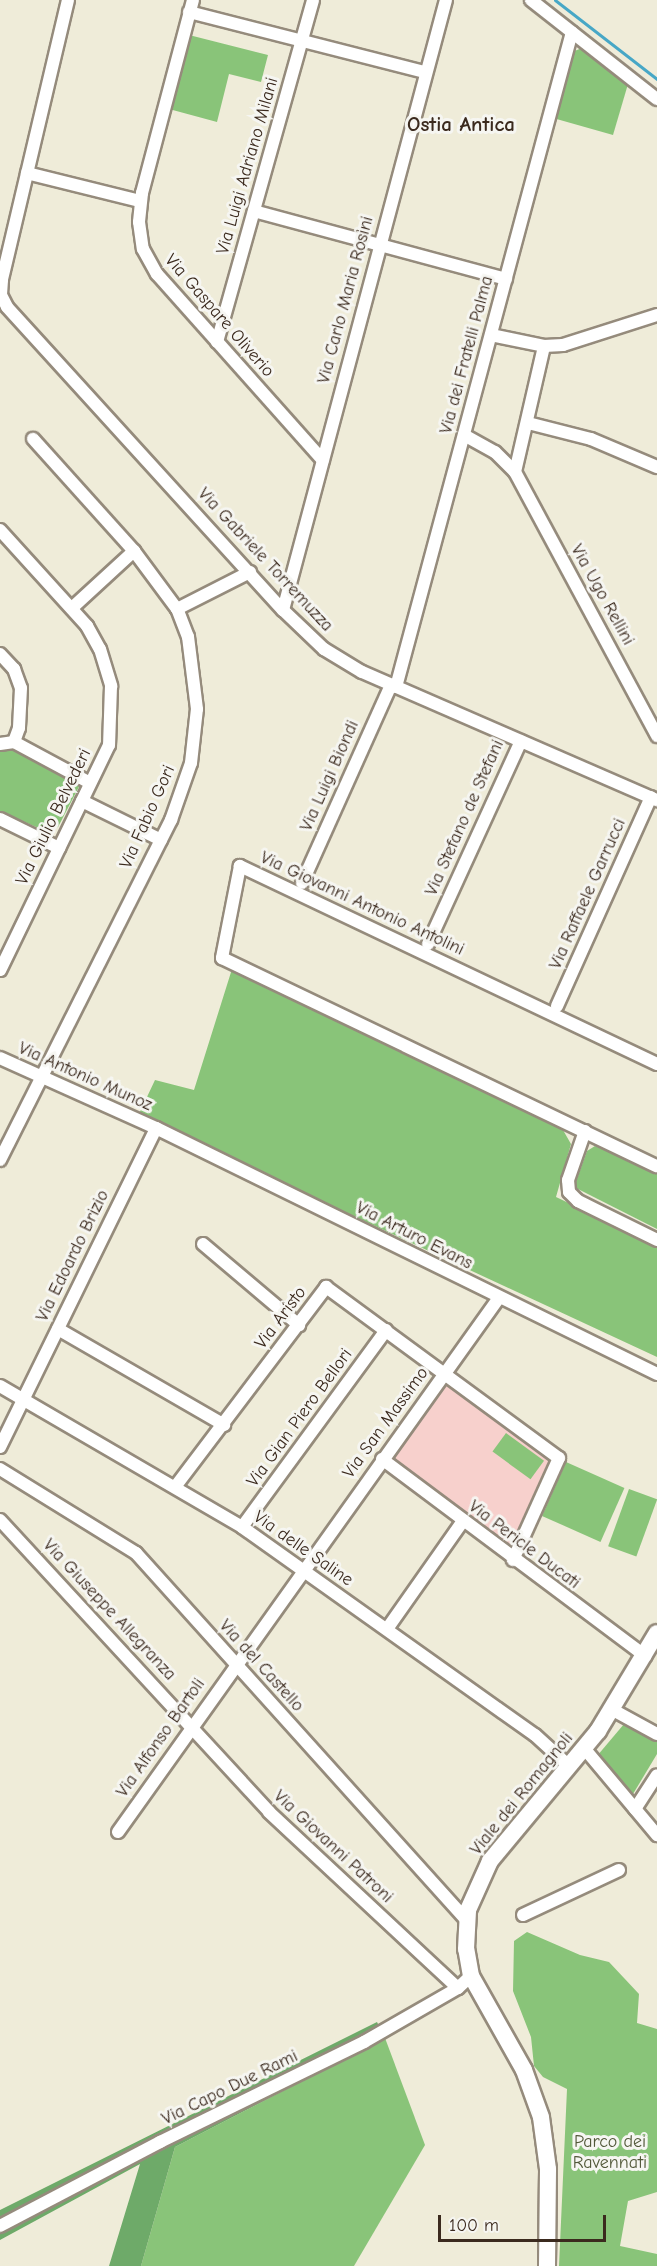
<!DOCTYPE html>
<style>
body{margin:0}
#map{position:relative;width:657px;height:2266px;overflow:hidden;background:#efecd9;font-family:"Comic Neue",sans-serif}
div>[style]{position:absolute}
.built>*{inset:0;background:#f7d0cc}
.green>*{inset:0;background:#89c479;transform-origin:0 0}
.forest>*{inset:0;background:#6eaa69}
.stream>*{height:3px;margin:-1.5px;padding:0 1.5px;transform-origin:1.5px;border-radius:1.5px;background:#47a7c6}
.roads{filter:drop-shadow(2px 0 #958b7c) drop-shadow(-2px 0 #958b7c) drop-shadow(0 2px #958b7c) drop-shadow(0 -2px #958b7c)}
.minor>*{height:12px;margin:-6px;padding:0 6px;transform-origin:6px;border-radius:6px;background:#fff}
.major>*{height:16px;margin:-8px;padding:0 8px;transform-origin:8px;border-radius:8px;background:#fff}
span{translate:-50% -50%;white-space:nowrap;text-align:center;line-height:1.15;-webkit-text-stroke:6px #f6f6f2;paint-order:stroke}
.street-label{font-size:18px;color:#3b2a1e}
.park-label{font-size:18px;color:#525839}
.quarter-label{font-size:21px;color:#3b2a1e;font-weight:700}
.scale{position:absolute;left:438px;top:2215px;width:168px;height:27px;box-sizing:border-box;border:3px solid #3b2a1e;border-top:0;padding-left:8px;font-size:18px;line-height:21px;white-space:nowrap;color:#3b2a1e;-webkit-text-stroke:4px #f6f6f2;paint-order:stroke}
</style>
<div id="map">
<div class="built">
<i style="clip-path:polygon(446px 1382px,548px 1457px,550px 1461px,510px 1548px,393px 1458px)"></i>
</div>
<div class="green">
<i style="clip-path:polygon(189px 35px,268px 55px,261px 82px,229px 74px,217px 122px,169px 109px)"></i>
<i style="clip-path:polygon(582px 48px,628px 84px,613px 135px,553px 118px,572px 52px)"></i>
<i style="clip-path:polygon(0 749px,19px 749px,81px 783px,58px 827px,45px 831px,0 811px)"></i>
<i style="clip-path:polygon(232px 969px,563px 1130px,571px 1144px,556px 1197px,657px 1245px,657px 1357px,138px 1116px,155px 1080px,194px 1090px)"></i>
<i style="clip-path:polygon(595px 1146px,657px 1173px,657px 1229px,574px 1187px,587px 1151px)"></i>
<i style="left:506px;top:1433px;width:47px;height:23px;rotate:36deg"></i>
<i style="left:566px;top:1462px;width:64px;height:59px;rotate:24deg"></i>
<i style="left:629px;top:1489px;width:30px;height:61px;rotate:20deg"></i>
<i style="clip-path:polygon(624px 1724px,657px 1741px,657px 1754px,633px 1794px,597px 1756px)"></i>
<i style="clip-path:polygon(527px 1932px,580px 1955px,609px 1962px,639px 1994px,637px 2023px,657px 2029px,657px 2192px,628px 2201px,620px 2246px,657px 2254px,657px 2266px,559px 2266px,567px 2089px,543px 2077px,534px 2066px,531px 2037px,513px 1991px,514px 1941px)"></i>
<i style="clip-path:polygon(385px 2038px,425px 2145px,354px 2266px,141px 2266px,175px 2147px)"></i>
</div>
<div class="forest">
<i style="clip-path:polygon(377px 2022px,385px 2038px,175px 2147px,141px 2266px,109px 2266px,140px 2164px,0 2240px,0 2210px)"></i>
</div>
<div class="stream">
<i style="left:555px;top:0;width:129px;rotate:37.8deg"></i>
</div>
<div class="roads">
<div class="minor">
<i style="left:68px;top:0;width:288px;rotate:103.3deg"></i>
<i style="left:2px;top:280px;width:15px;rotate:94deg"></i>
<i style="left:1px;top:295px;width:13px;rotate:63deg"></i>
<i style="left:7px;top:307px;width:410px;rotate:47.7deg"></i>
<i style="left:283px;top:610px;width:57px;rotate:43.6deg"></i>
<i style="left:324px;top:649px;width:44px;rotate:31.2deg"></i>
<i style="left:362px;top:672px;width:322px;rotate:23.5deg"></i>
<i style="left:193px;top:0;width:200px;rotate:104.8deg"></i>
<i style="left:142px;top:193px;width:29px;rotate:96deg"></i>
<i style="left:139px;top:222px;width:27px;rotate:82deg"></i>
<i style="left:143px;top:249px;width:29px;rotate:61deg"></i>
<i style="left:157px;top:274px;width:249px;rotate:48.3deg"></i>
<i style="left:531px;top:0;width:160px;rotate:38.2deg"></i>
<i style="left:189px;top:12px;width:243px;rotate:14.3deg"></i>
<i style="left:27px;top:173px;width:116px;rotate:13.9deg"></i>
<i style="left:254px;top:211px;width:261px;rotate:15.1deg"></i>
<i style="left:491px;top:335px;width:54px;rotate:11.7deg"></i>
<i style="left:544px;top:346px;width:19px;rotate:-3deg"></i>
<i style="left:563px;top:345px;width:99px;rotate:-17.7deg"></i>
<i style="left:217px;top:342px;width:355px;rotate:-74.3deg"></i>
<i style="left:528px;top:423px;width:65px;rotate:14.3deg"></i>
<i style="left:591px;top:439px;width:72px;rotate:23deg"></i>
<i style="left:464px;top:435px;width:35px;rotate:29deg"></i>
<i style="left:495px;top:452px;width:28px;rotate:45deg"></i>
<i style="left:515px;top:472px;width:300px;rotate:61.7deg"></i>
<i style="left:515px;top:472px;width:129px;rotate:-77deg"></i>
<i style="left:0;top:530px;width:130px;rotate:47.8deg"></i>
<i style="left:87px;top:626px;width:26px;rotate:61deg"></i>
<i style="left:100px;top:649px;width:39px;rotate:73deg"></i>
<i style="left:111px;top:686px;width:59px;rotate:91.9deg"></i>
<i style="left:109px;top:745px;width:250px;rotate:115.8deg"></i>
<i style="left:73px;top:607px;width:83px;rotate:-42.6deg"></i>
<i style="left:177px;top:609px;width:82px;rotate:-26.9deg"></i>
<i style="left:283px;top:610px;width:631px;rotate:-75.04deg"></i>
<i style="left:0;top:654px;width:21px;rotate:47deg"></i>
<i style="left:14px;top:669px;width:20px;rotate:70deg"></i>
<i style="left:21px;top:688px;width:40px;rotate:92.9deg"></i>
<i style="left:19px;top:728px;width:15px;rotate:110deg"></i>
<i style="left:396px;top:687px;width:678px;rotate:-74.96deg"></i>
<i style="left:0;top:744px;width:14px;rotate:-8deg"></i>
<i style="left:14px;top:742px;width:86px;rotate:28.3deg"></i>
<i style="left:82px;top:801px;width:88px;rotate:26.3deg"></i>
<i style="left:0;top:819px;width:66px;rotate:26.2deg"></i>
<i style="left:302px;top:883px;width:217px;rotate:-65.8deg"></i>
<i style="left:428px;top:944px;width:223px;rotate:-65.4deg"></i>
<i style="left:557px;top:1006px;width:229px;rotate:-65.8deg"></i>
<i style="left:0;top:1058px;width:171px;rotate:24.2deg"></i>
<i style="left:156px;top:1128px;width:558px;rotate:26.15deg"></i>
<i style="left:657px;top:1064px;width:462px;rotate:-154.6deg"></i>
<i style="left:240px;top:866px;width:94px;rotate:101.1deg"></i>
<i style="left:222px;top:958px;width:482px;rotate:25.6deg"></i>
<i style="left:585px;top:1131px;width:52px;rotate:109.1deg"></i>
<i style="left:568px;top:1180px;width:12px;rotate:85deg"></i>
<i style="left:569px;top:1192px;width:13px;rotate:45deg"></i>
<i style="left:578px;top:1201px;width:88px;rotate:26.3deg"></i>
<i style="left:0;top:1160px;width:381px;rotate:-63.3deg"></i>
<i style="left:171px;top:820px;width:60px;rotate:-70.7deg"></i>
<i style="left:191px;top:763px;width:54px;rotate:-83.7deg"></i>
<i style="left:197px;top:709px;width:73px;rotate:-97.1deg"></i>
<i style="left:188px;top:637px;width:30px;rotate:-111deg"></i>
<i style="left:177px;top:609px;width:72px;rotate:-126.6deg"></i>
<i style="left:134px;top:551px;width:151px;rotate:-132deg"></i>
<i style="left:203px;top:1244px;width:126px;rotate:40.2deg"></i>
<i style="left:58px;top:1329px;width:192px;rotate:30deg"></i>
<i style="left:0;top:1386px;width:280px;rotate:30.2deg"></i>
<i style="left:242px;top:1527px;width:359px;rotate:35.4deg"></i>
<i style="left:535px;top:1735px;width:46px;rotate:42.4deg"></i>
<i style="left:0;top:1447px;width:355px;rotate:-63.9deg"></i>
<i style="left:382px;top:1459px;width:329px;rotate:36.8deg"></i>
<i style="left:0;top:1469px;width:160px;rotate:31.7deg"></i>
<i style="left:136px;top:1553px;width:494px;rotate:48deg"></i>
<i style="left:175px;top:1487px;width:251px;rotate:-52.9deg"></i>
<i style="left:326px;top:1287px;width:289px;rotate:36.3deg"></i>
<i style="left:559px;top:1458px;width:112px;rotate:114.3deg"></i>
<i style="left:0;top:1520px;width:397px;rotate:47.3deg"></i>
<i style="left:269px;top:1812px;width:258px;rotate:43deg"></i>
<i style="left:242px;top:1527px;width:244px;rotate:-53.8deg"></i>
<i style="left:387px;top:1629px;width:132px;rotate:-54.9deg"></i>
<i style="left:613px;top:1710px;width:50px;rotate:28.6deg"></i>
<i style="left:584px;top:1748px;width:114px;rotate:50deg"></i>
<i style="left:635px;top:1809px;width:40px;rotate:-57.1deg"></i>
<i style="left:118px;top:1832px;width:655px;rotate:-54.51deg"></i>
<i style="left:523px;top:1915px;width:106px;rotate:-25.1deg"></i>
<i style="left:0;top:2226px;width:181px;rotate:-27.7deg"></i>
<i style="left:160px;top:2142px;width:227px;rotate:-26.1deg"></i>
<i style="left:364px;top:2042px;width:108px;rotate:-29.9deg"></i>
<i style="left:458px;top:1988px;width:18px;rotate:-43deg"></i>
</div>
<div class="major">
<i style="left:547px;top:2266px;width:97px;rotate:-89.4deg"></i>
<i style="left:548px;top:2169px;width:52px;rotate:-97.7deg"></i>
<i style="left:541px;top:2117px;width:50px;rotate:-109.9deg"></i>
<i style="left:524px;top:2070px;width:108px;rotate:-119.4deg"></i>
<i style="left:471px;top:1976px;width:27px;rotate:-100deg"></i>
<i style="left:466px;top:1949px;width:39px;rotate:-87deg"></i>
<i style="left:468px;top:1910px;width:54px;rotate:-65.8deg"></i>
<i style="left:490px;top:1861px;width:169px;rotate:-50.3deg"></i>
<i style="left:598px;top:1731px;width:114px;rotate:-59deg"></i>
</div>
</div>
<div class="street-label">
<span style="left:248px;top:166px;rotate:-74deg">Via Luigi Adriano Milani</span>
<span style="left:346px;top:300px;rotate:-75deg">Via Carlo Maria Rosini</span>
<span style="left:219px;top:316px;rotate:49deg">Via Gaspare Oliverio</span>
<span style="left:467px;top:355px;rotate:-75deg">Via dei Fratelli Palma</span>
<span style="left:265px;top:560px;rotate:47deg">Via Gabriele Torremuzza</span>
<span style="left:602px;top:595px;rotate:61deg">Via Ugo Rellini</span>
<span style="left:330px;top:776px;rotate:-66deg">Via Luigi Biondi</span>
<span style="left:54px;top:817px;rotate:-64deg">Via Giulio Belvederi</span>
<span style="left:148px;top:817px;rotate:-66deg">Via Fabio Gori</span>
<span style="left:465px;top:818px;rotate:-66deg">Via Stefano de Stefani</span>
<span style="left:588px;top:894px;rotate:-66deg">Via Raffaele Garrucci</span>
<span style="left:362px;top:904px;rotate:25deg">Via Giovanni Antonio Antolini</span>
<span style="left:85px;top:1077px;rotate:24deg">Via Antonio Munoz</span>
<span style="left:414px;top:1236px;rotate:27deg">Via Arturo Evans</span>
<span style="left:73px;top:1256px;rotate:-64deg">Via Edoardo Brizio</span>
<span style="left:281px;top:1318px;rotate:-53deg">Via Aristo</span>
<span style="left:300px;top:1418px;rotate:-54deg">Via Gian Piero Bellori</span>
<span style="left:386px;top:1423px;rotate:-54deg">Via San Massimo</span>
<span style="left:524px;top:1545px;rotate:37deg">Via Pericle Ducati</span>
<span style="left:303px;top:1549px;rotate:35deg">Via delle Saline</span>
<span style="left:109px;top:1610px;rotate:47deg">Via Giuseppe Allegranza</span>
<span style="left:261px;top:1666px;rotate:48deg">Via del Castello</span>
<span style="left:161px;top:1738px;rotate:-55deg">Via Alfonso Bartoli</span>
<span style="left:522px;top:1794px;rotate:-51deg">Viale dei Romagnoli</span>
<span style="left:333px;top:1847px;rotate:43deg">Via Giovanni Patroni</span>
<span style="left:230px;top:2088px;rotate:-26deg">Via Capo Due Rami</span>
</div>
<div class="park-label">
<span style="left:610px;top:2153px">Parco dei<br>Ravennati</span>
</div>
<div class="quarter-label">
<span style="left:461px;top:124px">Ostia Antica</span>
</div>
<div class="scale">100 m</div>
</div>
